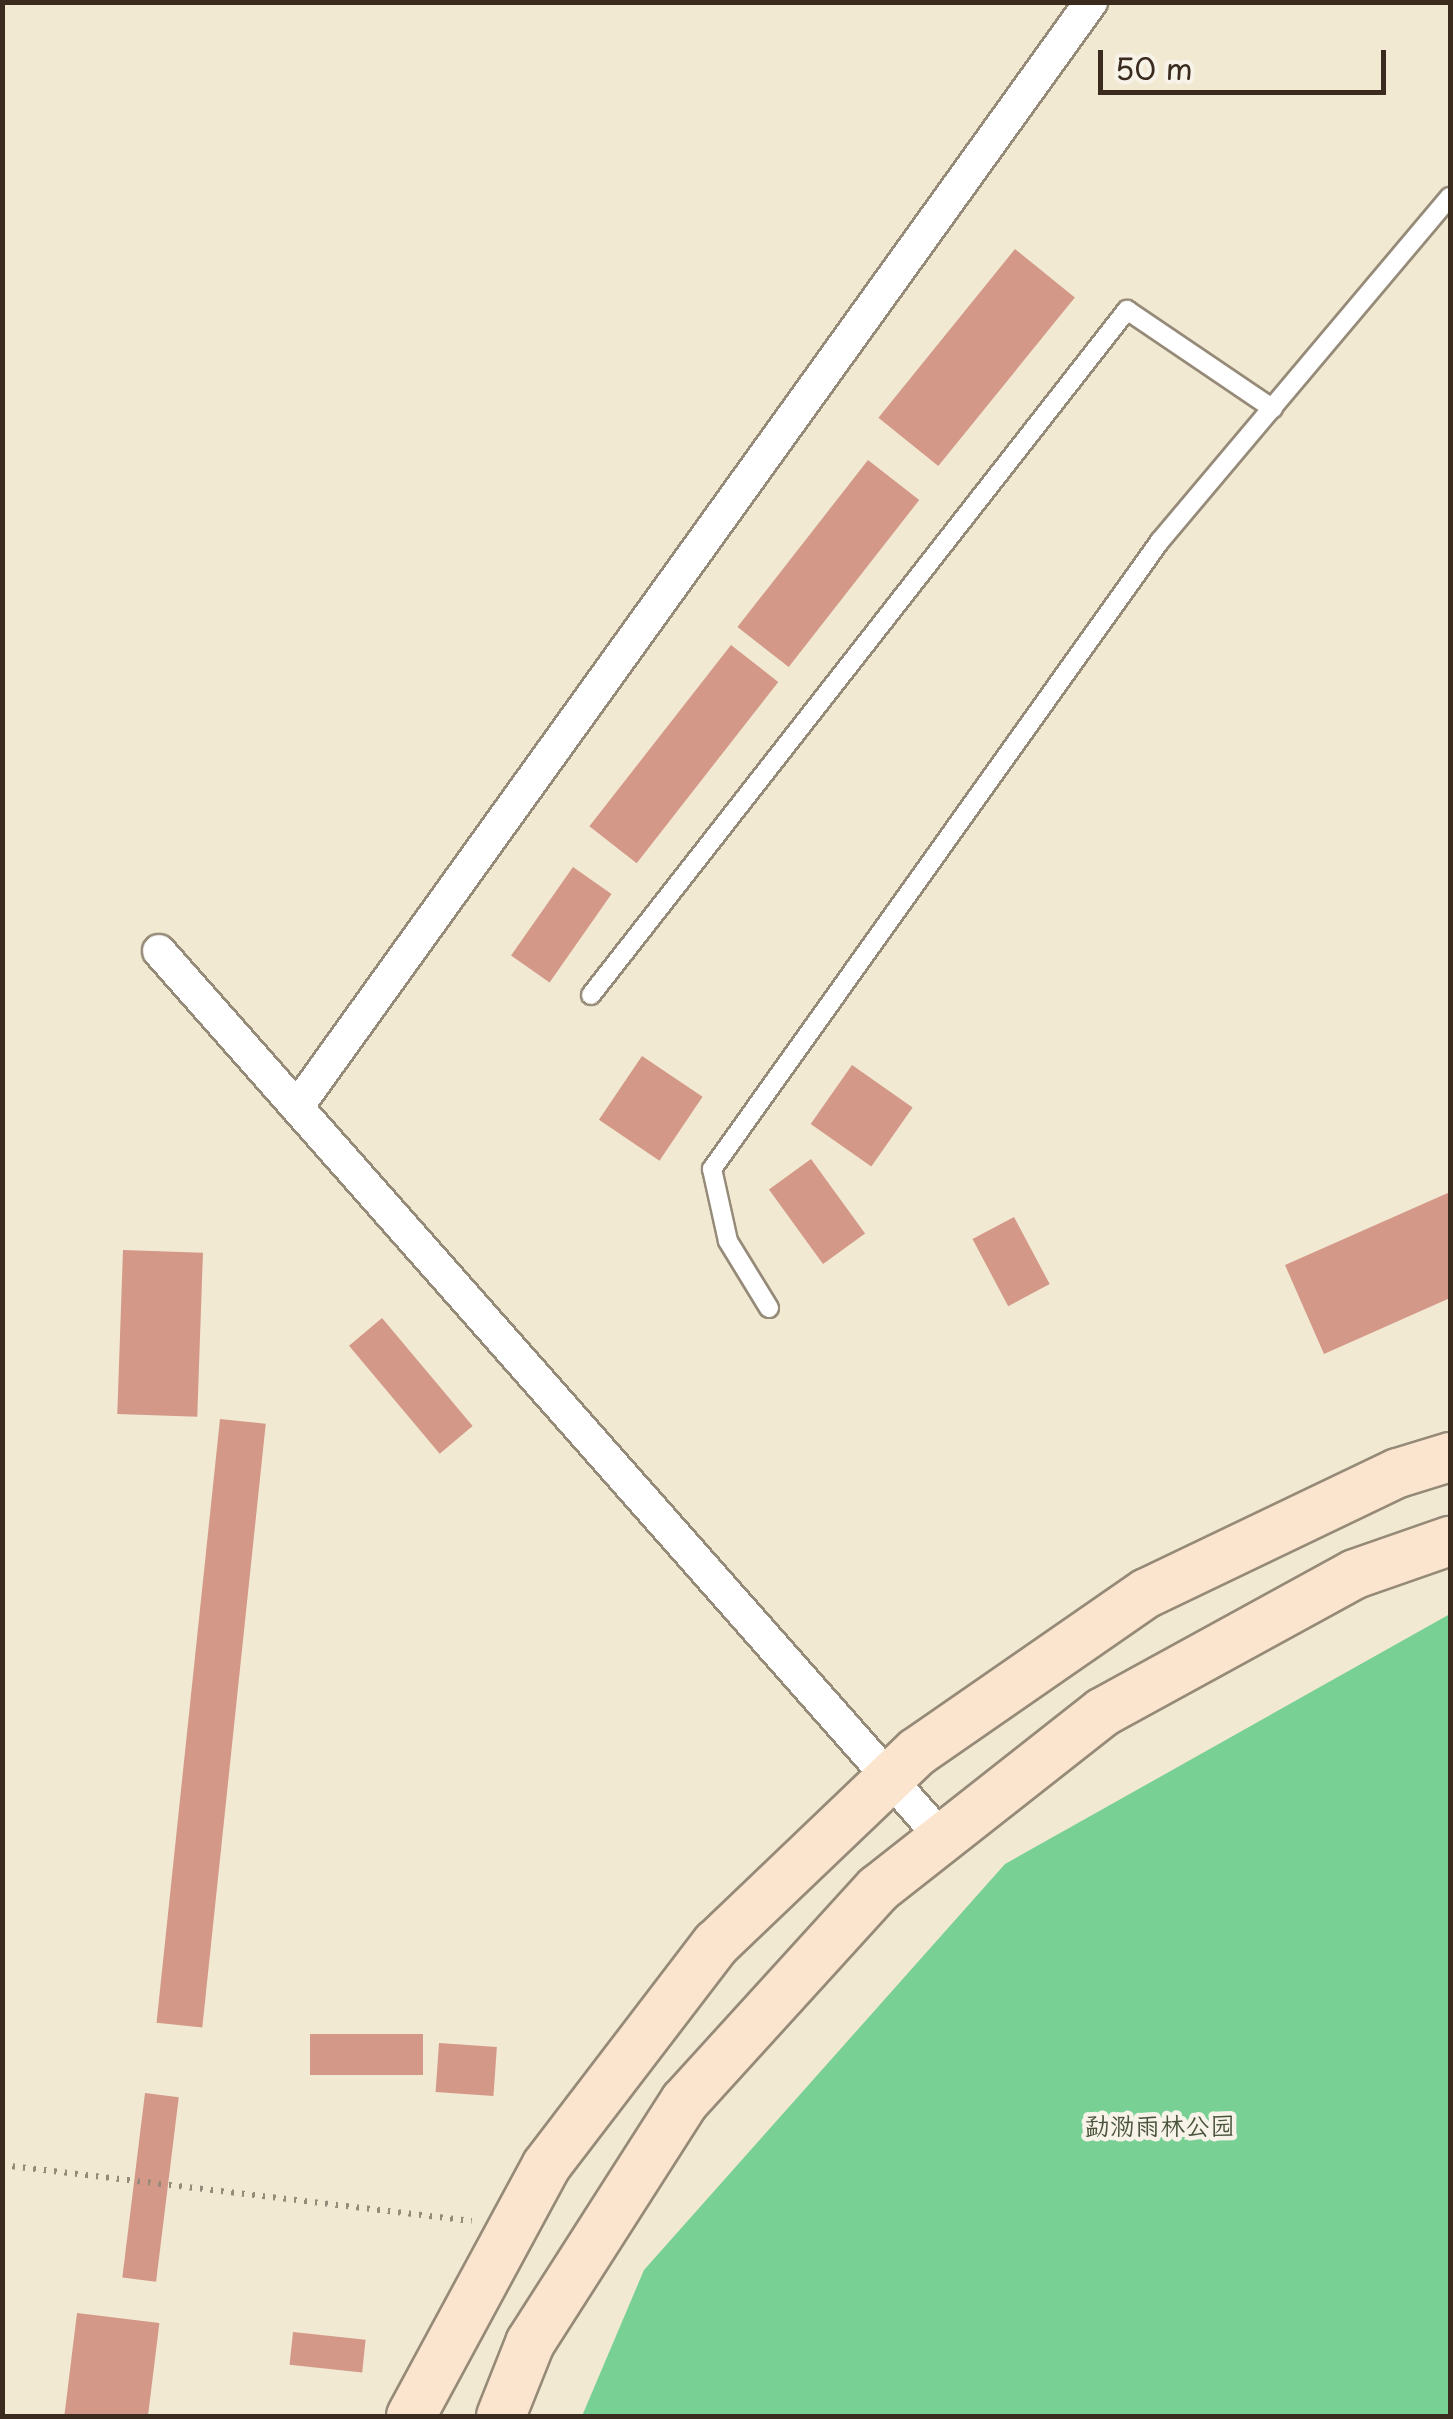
<!DOCTYPE html>
<meta charset="utf-8">
<style>
body{margin:0}
#map{position:relative;width:1453px;height:2419px;overflow:hidden;background:#f2e9d3;font-family:"Playpen Sans","LXGW WenKai TC",sans-serif}
div>[style]{position:absolute}
.green>*{inset:0;background:#78d095}
.building>*{inset:0;background:#d39888;transform-origin:0 0}
.path>*{height:6px;margin-top:-3px;transform-origin:0;background:repeating-linear-gradient(90deg,#968a78 0 2.5px,transparent 0 10.5px)}
.roads{filter:drop-shadow(2px 0 #968a78) drop-shadow(-2px 0 #968a78) drop-shadow(0 2px #968a78) drop-shadow(0 -2px #968a78)}
.lane>*{height:18px;margin:-9px;padding:0 9px;transform-origin:9px;border-radius:9px;background:#fff}
.street>*{height:32px;margin:-16px;padding:0 16px;transform-origin:16px;border-radius:16px;background:#fff}
.secondary>*{height:48px;margin:-24px;padding:0 24px;transform-origin:24px;border-radius:24px;background:#fbe5cf}
span{translate:-50% -50%;white-space:nowrap;text-align:center;line-height:1.15;-webkit-text-stroke:9px #f7f3e8;paint-order:stroke}
.park-label{font-size:25px;color:#4a543c}
.frame{position:absolute;inset:0;border:5px solid #3b2a1e;pointer-events:none}
.scale{position:absolute;left:1098px;top:50px;width:288px;height:45px;box-sizing:border-box;border:5px solid #3b2a1e;border-top:0;padding-left:12px;font-size:30px;line-height:35px;white-space:nowrap;color:#3b2a1e;-webkit-text-stroke:8px #f7f3e8;paint-order:stroke}
</style>
<div id="map">
<div class="green">
<i style="clip-path:polygon(1450px 1614px,1450px 2416px,582px 2416px,644px 2270px,1005px 1864px)"></i>
</div>
<div class="building">
<i style="left:1015px;top:249px;width:77px;height:217px;rotate:39deg"></i>
<i style="left:868px;top:460px;width:65px;height:212px;rotate:38deg"></i>
<i style="left:731px;top:645px;width:60px;height:230px;rotate:38deg"></i>
<i style="left:573px;top:867px;width:47px;height:108px;rotate:35deg"></i>
<i style="left:642px;top:1056px;width:73px;height:77px;rotate:34deg"></i>
<i style="left:852px;top:1065px;width:74px;height:72px;rotate:35deg"></i>
<i style="left:811px;top:1159px;width:92px;height:52px;rotate:54deg"></i>
<i style="clip-path:polygon(1450px 1192px,1450px 1298px,1324px 1354px,1285px 1265px)"></i>
<i style="left:1014px;top:1217px;width:76px;height:47px;rotate:62deg"></i>
<i style="left:123px;top:1250px;width:80px;height:164px;rotate:2deg"></i>
<i style="left:382px;top:1318px;width:141px;height:43px;rotate:50deg"></i>
<i style="left:220px;top:1419px;width:46px;height:607px;rotate:6deg"></i>
<i style="left:310px;top:2034px;width:113px;height:41px"></i>
<i style="left:439px;top:2043px;width:58px;height:49px;rotate:4deg"></i>
<i style="left:145px;top:2093px;width:34px;height:186px;rotate:7deg"></i>
<i style="left:77px;top:2313px;width:83px;height:104px;rotate:7deg"></i>
<i style="left:293px;top:2332px;width:73px;height:33px;rotate:6deg"></i>
</div>
<div class="path">
<i style="left:2px;top:2165px;width:473px;rotate:6.8deg"></i>
</div>
<div class="roads">
<div class="lane">
<i style="left:591px;top:995px;width:870px;rotate:-51.96deg"></i>
<i style="left:1127px;top:310px;width:176px;rotate:34.1deg"></i>
<i style="left:769px;top:1308px;width:79px;rotate:-121.5deg"></i>
<i style="left:728px;top:1241px;width:74px;rotate:-102.5deg"></i>
<i style="left:712px;top:1169px;width:771px;rotate:-54.5deg"></i>
<i style="left:1160px;top:541px;width:450px;rotate:-49.9deg"></i>
</div>
<div class="street">
<i style="left:159px;top:951px;width:1183px;rotate:48.56deg"></i>
<i style="left:297px;top:1107px;width:1361px;rotate:-54.3deg"></i>
</div>
<div class="secondary">
<i style="left:411px;top:2416px;width:284px;rotate:-61.6deg"></i>
<i style="left:546px;top:2166px;width:280px;rotate:-52.6deg"></i>
<i style="left:716px;top:1944px;width:278px;rotate:-43.7deg"></i>
<i style="left:917px;top:1752px;width:280px;rotate:-34.7deg"></i>
<i style="left:1147px;top:1593px;width:278px;rotate:-25.6deg"></i>
<i style="left:1398px;top:1473px;width:54px;rotate:-17.1deg"></i>
<i style="left:501px;top:2416px;width:79px;rotate:-68.3deg"></i>
<i style="left:530px;top:2343px;width:287px;rotate:-57.4deg"></i>
<i style="left:685px;top:2101px;width:287px;rotate:-47.7deg"></i>
<i style="left:878px;top:1889px;width:286px;rotate:-38.2deg"></i>
<i style="left:1103px;top:1712px;width:287px;rotate:-28.7deg"></i>
<i style="left:1355px;top:1574px;width:101px;rotate:-19.2deg"></i>
</div>
</div>
<div class="park-label">
<span style="left:1160px;top:2125px">勐泐雨林公园</span>
</div>
<div class="frame"></div>
<div class="scale">50 m</div>
</div>
